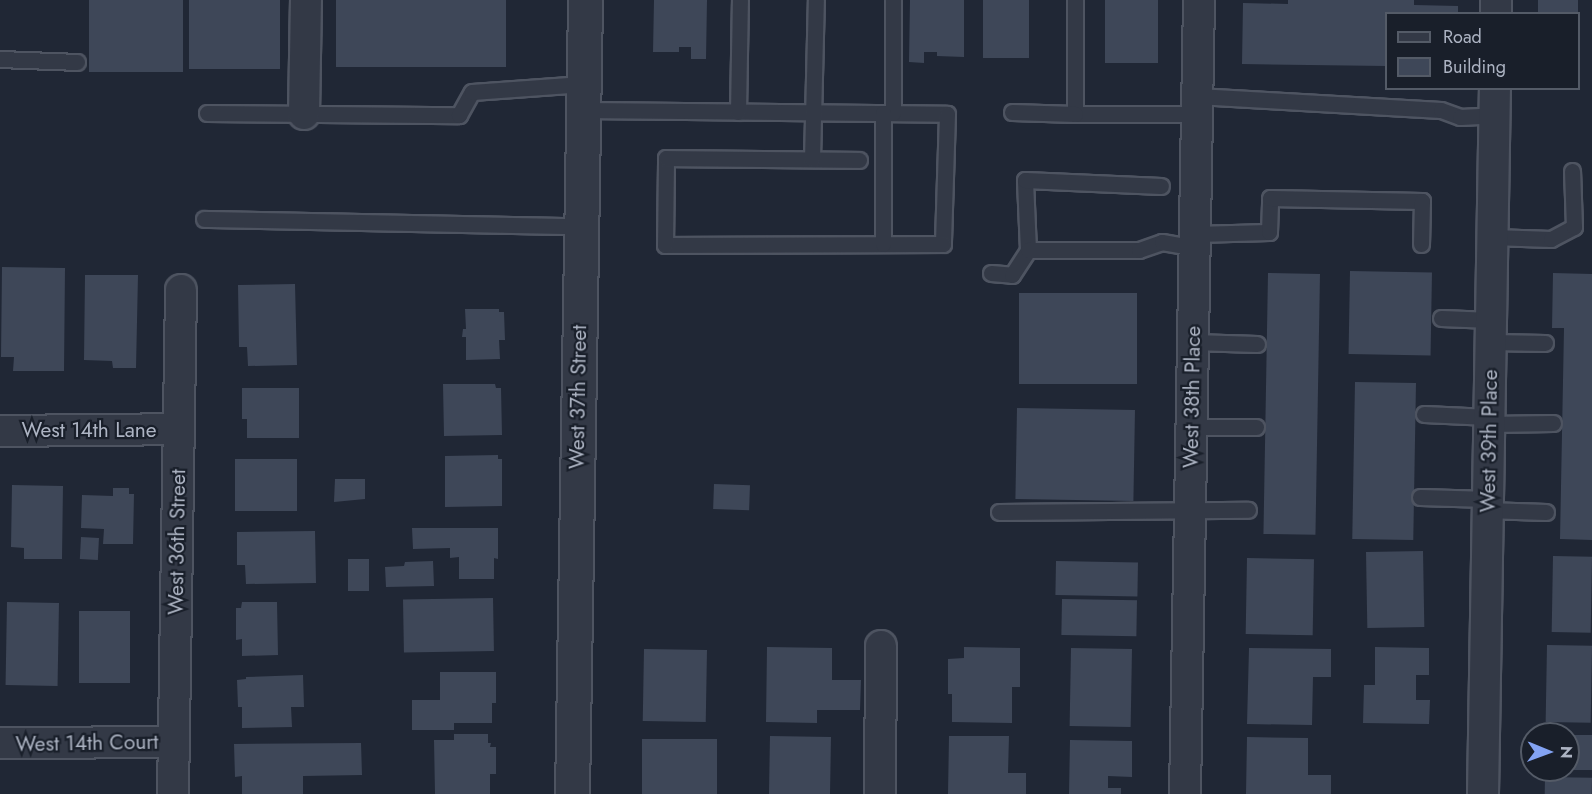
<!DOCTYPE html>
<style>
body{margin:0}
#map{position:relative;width:1592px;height:794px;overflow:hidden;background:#202735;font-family:Jost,sans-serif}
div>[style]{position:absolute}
.building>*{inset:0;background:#3e4758;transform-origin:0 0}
.roads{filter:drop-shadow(2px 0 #4e5461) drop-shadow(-2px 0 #4e5461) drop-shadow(0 2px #4e5461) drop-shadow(0 -2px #4e5461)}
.service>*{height:15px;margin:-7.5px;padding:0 7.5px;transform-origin:7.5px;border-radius:7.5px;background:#333946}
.minor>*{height:30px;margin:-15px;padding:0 15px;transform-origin:15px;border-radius:15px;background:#333946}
.tertiary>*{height:33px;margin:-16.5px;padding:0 16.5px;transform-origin:16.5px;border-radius:16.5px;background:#333946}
span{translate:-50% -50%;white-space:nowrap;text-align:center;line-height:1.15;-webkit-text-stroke:4.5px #191f2a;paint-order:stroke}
.street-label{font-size:21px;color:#adb4c3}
.legend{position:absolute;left:1385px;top:12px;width:195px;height:78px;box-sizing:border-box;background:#191f2a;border:2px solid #545b67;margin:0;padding:8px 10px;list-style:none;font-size:18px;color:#adb4c3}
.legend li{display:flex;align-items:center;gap:12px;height:30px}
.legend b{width:30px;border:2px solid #545b67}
.north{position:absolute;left:1520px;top:722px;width:60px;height:60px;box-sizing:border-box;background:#191f2a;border:2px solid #545b67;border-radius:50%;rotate:91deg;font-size:16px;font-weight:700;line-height:24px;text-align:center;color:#adb4c3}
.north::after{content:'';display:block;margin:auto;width:21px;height:27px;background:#83a3f3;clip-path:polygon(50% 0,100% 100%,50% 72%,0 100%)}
</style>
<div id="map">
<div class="building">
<i style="left:89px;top:0;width:94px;height:72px"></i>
<i style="left:189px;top:0;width:91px;height:69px"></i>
<i style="left:336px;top:0;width:170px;height:67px"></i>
<i style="clip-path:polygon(654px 0,707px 0,706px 59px,691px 59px,691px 47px,679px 47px,679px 52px,653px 52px)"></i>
<i style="clip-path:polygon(910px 0,964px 0,964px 57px,937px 56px,937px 52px,924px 52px,924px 63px,909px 62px)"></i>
<i style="left:983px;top:0;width:46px;height:58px"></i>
<i style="left:1105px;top:0;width:53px;height:63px"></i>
<i style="clip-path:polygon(1288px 0,1414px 0,1414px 5px,1458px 6px,1458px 14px,1386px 14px,1386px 66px,1242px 64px,1243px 3px,1288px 4px)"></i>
<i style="left:1538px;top:0;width:40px;height:14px"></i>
<i style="clip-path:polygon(2px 267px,65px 268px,64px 371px,13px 371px,14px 357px,1px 357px)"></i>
<i style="left:1350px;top:271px;width:82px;height:83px;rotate:1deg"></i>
<i style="left:1268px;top:273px;width:52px;height:261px;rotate:1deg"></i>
<i style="clip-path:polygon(1553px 273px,1592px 274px,1592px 540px,1560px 539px,1564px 328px,1552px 328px)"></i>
<i style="clip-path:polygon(85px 275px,138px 275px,136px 368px,113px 368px,112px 361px,84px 360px)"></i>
<i style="clip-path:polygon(295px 284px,297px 365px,248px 366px,247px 347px,239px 347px,238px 285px)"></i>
<i style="left:1019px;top:293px;width:118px;height:91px"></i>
<i style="clip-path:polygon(465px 309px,499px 309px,499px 312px,504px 312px,505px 340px,499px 340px,500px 359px,466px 360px,466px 337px,462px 337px,463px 329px,466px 329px)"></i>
<i style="left:1355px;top:382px;width:61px;height:157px;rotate:1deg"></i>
<i style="clip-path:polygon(443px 384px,495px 384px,496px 388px,501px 388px,502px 435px,444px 436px)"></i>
<i style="clip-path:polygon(242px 388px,299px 388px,299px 438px,247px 438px,247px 419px,242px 419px)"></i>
<i style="left:1017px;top:408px;width:118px;height:91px;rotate:1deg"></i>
<i style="clip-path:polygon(498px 455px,498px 459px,502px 459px,502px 506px,445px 507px,445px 456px)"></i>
<i style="left:297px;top:459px;width:52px;height:62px;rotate:90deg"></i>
<i style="clip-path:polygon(335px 479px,365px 479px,365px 499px,334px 502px)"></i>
<i style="left:714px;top:484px;width:36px;height:25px;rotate:2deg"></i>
<i style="clip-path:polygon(12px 485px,63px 486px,62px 559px,24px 559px,24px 548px,11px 547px)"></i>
<i style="clip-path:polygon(113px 488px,129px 488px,129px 494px,134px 494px,133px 544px,103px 544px,104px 529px,81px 528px,82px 495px,113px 496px)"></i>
<i style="clip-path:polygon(412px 528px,498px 528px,498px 559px,494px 558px,494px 579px,459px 579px,459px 557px,450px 558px,450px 548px,413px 549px)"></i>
<i style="clip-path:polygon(315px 531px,316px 583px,246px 584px,245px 565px,237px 565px,237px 532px)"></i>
<i style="left:81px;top:537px;width:18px;height:22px;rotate:3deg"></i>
<i style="left:1423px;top:551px;width:76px;height:57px;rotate:89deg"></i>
<i style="left:1553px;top:556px;width:39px;height:76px;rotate:1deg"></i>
<i style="left:1247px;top:558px;width:67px;height:76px;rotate:1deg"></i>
<i style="left:348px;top:559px;width:21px;height:32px"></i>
<i style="clip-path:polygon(433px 561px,434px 586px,386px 587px,385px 567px,404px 566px,405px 562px)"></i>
<i style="left:1056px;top:561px;width:82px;height:34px;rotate:1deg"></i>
<i style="left:493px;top:598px;width:53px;height:90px;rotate:89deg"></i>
<i style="left:1062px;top:599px;width:75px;height:36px;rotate:1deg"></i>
<i style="left:7px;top:602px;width:52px;height:83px;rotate:1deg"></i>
<i style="clip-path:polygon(242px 602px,277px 602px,278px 655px,242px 656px,242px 639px,236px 640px,236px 608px,241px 608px)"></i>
<i style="left:79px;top:611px;width:51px;height:72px"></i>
<i style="left:1547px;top:645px;width:45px;height:77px;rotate:1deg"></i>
<i style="clip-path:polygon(767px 647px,832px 648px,832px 680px,861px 680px,860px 710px,817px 710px,817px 723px,766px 722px)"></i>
<i style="clip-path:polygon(964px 647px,1020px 648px,1020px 687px,1012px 687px,1012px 723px,952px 722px,952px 694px,948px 694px,948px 659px,964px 658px)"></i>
<i style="clip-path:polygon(1375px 647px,1429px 648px,1429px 675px,1416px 675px,1416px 700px,1430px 700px,1429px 724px,1363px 723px,1364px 685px,1375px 685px)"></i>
<i style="left:1071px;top:648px;width:61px;height:78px;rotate:1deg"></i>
<i style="clip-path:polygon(1249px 648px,1331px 649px,1331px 677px,1313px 677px,1312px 725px,1247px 724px)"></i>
<i style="left:644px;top:649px;width:63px;height:72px;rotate:1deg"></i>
<i style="clip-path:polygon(440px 672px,496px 672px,496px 703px,492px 703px,492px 723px,454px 723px,454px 730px,412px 730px,412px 700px,440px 700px)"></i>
<i style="clip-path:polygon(303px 675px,304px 707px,291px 707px,292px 727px,242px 728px,242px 707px,238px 707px,237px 680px,246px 679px,246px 677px)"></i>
<i style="clip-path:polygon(454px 734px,488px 734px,488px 743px,491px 743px,490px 747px,496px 747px,496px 774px,490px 774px,490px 794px,435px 794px,434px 740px,454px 740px)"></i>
<i style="left:1568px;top:735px;width:24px;height:35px"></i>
<i style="left:770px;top:736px;width:61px;height:58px;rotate:1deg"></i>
<i style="clip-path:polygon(949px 736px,1009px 736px,1008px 773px,1026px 773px,1026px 794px,948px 794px)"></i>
<i style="clip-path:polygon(1247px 737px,1308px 738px,1308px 775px,1331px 775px,1331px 794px,1246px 794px)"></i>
<i style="left:642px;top:739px;width:75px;height:55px"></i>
<i style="clip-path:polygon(1070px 740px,1132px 741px,1132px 777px,1108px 776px,1108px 788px,1121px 788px,1121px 794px,1069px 794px)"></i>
<i style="clip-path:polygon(361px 743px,362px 775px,303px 776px,303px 794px,242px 794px,242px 776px,235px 777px,234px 744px)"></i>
<i style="left:1545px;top:777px;width:47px;height:17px;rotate:1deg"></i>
</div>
<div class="roads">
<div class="service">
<i style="left:1075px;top:0;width:114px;rotate:90deg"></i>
<i style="left:1075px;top:114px;width:122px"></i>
<i style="left:0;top:59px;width:77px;rotate:2.2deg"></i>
<i style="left:1197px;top:96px;width:244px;rotate:3.3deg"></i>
<i style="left:1441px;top:110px;width:20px;rotate:20deg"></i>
<i style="left:1460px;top:117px;width:34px;rotate:-3deg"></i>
<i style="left:582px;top:110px;width:365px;rotate:0.6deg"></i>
<i style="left:947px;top:114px;width:130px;rotate:91.8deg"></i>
<i style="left:943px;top:244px;width:278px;rotate:179.8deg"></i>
<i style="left:665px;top:245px;width:87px;rotate:-89.3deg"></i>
<i style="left:666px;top:158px;width:193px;rotate:0.6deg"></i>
<i style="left:738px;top:112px;width:112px;rotate:-89deg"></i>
<i style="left:1012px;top:112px;width:63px;rotate:1.8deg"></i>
<i style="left:207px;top:113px;width:252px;rotate:0.5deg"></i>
<i style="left:459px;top:115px;width:26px;rotate:-61deg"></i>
<i style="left:472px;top:92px;width:111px;rotate:-4.1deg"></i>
<i style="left:893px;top:113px;width:113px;rotate:-90deg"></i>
<i style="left:812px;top:159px;width:159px;rotate:-88.6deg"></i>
<i style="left:204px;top:219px;width:377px;rotate:1.1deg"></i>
<i style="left:1195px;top:234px;width:74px;rotate:-1.5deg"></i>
<i style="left:1269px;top:232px;width:34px;rotate:-88deg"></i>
<i style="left:1270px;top:198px;width:152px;rotate:1.1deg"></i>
<i style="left:1422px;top:201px;width:43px;rotate:91.3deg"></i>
<i style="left:1492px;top:237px;width:59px;rotate:1.9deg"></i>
<i style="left:1551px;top:239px;width:26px;rotate:-28deg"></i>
<i style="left:1574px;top:227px;width:56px;rotate:-92deg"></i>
<i style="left:883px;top:244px;width:131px;rotate:-90deg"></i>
<i style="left:1028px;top:250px;width:70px;rotate:-92.5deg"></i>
<i style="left:1025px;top:180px;width:136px;rotate:2.5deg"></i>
<i style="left:991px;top:273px;width:21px;rotate:5deg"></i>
<i style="left:1012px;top:275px;width:30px;rotate:-57deg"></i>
<i style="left:1028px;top:250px;width:111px"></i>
<i style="left:1139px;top:250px;width:24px;rotate:-19deg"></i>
<i style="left:1162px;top:242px;width:34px;rotate:10deg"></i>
<i style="left:1441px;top:318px;width:50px;rotate:2.3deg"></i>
<i style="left:1193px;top:342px;width:64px;rotate:1.8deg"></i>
<i style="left:1490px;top:342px;width:55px;rotate:1deg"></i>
<i style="left:1424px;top:414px;width:65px;rotate:2.6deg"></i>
<i style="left:1489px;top:424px;width:64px;rotate:-0.9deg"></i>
<i style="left:1192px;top:427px;width:64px"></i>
<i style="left:1420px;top:497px;width:68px;rotate:1.7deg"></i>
<i style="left:1488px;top:510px;width:58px;rotate:2deg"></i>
<i style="left:999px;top:512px;width:249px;rotate:-0.5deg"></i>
</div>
<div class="minor">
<i style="left:1496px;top:14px;width:14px;rotate:-90deg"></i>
<i style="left:304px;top:114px;width:114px;rotate:-89deg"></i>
<i style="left:0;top:431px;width:178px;rotate:-0.6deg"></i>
<i style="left:0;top:743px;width:174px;rotate:-0.3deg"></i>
<i style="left:173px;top:794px;width:504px;rotate:-89.09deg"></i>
<i style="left:880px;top:794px;width:148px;rotate:-89.6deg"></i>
<i style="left:1185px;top:794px;width:794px;rotate:-88.99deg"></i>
<i style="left:1483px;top:794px;width:706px;rotate:-89.03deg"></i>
</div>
<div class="tertiary">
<i style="left:572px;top:794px;width:794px;rotate:-89.06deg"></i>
</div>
</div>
<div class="street-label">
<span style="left:578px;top:397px;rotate:-89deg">West 37th Street</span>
<span style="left:1192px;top:397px;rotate:-89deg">West 38th Place</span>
<span style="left:89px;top:430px">West 14th Lane</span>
<span style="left:1489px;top:441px;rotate:-89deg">West 39th Place</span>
<span style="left:177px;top:542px;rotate:-89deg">West 36th Street</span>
<span style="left:87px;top:743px;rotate:-1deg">West 14th Court</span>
</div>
<ul class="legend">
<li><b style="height:8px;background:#333946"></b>Road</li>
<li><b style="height:16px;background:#3e4758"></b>Building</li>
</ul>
<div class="north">N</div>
</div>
